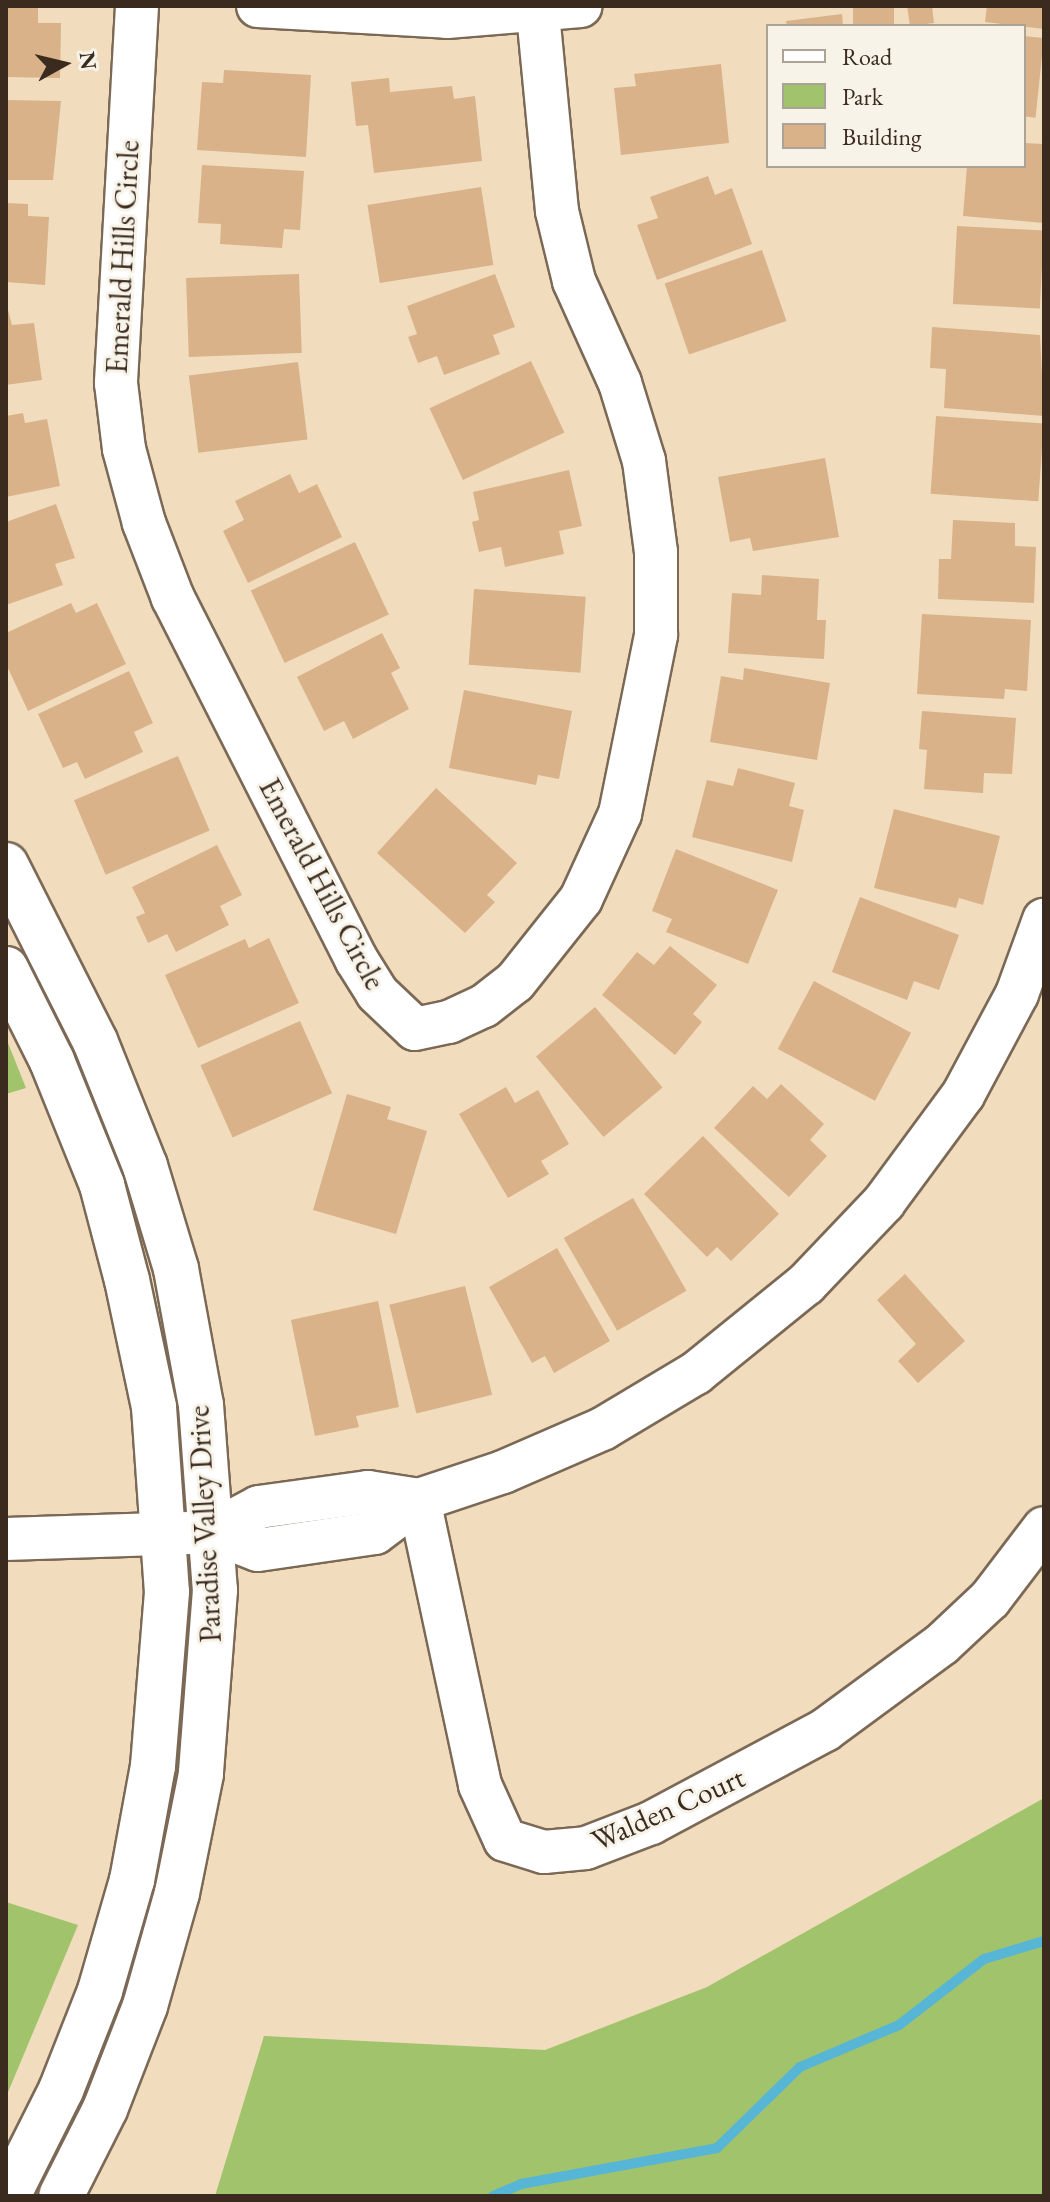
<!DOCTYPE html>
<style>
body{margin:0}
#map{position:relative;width:1050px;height:2202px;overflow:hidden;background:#f1ddbd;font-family:"EB Garamond",serif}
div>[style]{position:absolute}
.green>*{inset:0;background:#a1c36c}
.stream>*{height:10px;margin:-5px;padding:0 5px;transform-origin:5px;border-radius:5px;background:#57b5d6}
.building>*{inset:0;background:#d9b289;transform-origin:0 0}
.roads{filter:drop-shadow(2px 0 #7b6956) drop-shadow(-2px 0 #7b6956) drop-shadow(0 2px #7b6956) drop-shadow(0 -2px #7b6956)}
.street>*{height:42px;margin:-21px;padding:0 21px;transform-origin:21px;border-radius:21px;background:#fff}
.secondary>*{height:44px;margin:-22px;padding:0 22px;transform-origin:22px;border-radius:22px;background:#fff}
span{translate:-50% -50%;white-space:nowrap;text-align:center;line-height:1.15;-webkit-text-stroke:6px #f7f3e8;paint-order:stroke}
.street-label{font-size:30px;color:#3b2a1e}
.frame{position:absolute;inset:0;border:8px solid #3b2a1e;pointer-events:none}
.legend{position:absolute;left:766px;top:24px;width:260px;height:144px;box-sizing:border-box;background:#f7f3e8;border:2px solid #aca397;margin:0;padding:10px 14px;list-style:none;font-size:24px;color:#3b2a1e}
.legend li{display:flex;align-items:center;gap:16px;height:40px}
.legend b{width:40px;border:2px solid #aca397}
.north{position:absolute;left:24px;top:24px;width:80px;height:80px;-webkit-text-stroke:6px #f7f3e8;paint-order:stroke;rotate:82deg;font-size:22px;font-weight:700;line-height:32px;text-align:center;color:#3b2a1e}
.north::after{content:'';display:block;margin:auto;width:28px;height:36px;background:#3b2a1e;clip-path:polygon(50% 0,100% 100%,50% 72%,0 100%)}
</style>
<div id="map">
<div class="green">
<i style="clip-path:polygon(6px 1038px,26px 1088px,6px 1094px)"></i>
<i style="clip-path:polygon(1044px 1798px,1044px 2196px,215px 2196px,264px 2036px,545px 2050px,707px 1987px)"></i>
<i style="clip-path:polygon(6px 1902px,78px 1925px,6px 2097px)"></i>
</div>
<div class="stream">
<i style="left:493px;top:2196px;width:30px;rotate:-23deg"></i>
<i style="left:521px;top:2184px;width:199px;rotate:-10.4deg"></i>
<i style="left:717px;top:2148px;width:116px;rotate:-44.3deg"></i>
<i style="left:800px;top:2067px;width:108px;rotate:-23deg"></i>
<i style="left:899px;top:2025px;width:108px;rotate:-37.8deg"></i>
<i style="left:984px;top:1959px;width:63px;rotate:-16.7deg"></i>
</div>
<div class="building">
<i style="clip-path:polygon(6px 6px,38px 6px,38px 23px,61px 23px,60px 78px,6px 77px)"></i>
<i style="left:853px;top:6px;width:41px;height:20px"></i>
<i style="clip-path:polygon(907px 6px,932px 6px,934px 23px,910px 26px)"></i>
<i style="clip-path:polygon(987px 6px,1044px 6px,1044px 29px,985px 22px)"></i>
<i style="clip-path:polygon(842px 14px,843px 26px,787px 26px,786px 21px)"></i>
<i style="left:1024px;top:36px;width:20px;height:80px;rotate:6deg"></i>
<i style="clip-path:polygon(721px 64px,729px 143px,621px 155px,614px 88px,636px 86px,634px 74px)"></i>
<i style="clip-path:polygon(224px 70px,311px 75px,306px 157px,197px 150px,202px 82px,223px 83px)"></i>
<i style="clip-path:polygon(389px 78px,390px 92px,452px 86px,454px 99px,475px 96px,482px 161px,374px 173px,368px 125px,356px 126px,351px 82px)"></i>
<i style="clip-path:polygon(6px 100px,61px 101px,53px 180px,6px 180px)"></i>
<i style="clip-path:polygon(1024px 143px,1044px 144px,1044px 223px,963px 216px,967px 166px,1024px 166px)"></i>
<i style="clip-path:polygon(202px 165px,304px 171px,300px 230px,284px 229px,282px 248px,220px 244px,221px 224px,198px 223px)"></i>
<i style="clip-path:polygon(708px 176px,715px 195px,732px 188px,752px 244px,657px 280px,637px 225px,658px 218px,650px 197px)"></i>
<i style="left:481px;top:187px;width:79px;height:115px;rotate:81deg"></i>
<i style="clip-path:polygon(6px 203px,28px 204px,28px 216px,49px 217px,45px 285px,6px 282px)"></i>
<i style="left:957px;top:226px;width:87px;height:78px;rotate:3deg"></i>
<i style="left:762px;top:250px;width:75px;height:103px;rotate:71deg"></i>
<i style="left:299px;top:274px;width:79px;height:113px;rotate:88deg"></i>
<i style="clip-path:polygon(495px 274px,515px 327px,493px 335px,500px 354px,444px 375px,437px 356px,418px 363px,408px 337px,417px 334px,407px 306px)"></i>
<i style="clip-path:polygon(6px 302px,12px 325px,34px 323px,42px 380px,6px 385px)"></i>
<i style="clip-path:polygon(932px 327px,1040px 335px,1044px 416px,944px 408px,946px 369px,930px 368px)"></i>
<i style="left:531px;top:361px;width:79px;height:112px;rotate:65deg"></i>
<i style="left:298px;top:362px;width:78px;height:110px;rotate:83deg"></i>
<i style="clip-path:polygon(23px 413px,25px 423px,47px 419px,60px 486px,6px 497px,6px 416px)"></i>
<i style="left:936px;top:416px;width:108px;height:78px;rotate:4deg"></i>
<i style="clip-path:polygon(825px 458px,839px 537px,753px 551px,750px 538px,730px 542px,718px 477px)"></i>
<i style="clip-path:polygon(569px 470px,582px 526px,559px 531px,564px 554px,505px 567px,501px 547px,479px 552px,472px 522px,479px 520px,473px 492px)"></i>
<i style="clip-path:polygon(290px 474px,299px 493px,317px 484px,342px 537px,248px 583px,223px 531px,244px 520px,235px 501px)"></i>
<i style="clip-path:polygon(56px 504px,75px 558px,55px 564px,63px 585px,6px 605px,6px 522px)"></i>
<i style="clip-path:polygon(953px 520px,1015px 523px,1015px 546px,1036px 547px,1034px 603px,938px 599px,939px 559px,951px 559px)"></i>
<i style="left:355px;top:542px;width:80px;height:115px;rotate:65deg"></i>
<i style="clip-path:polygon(762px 575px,819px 579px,817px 620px,826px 620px,824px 659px,728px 653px,732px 593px,761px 595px)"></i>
<i style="left:474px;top:589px;width:112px;height:76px;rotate:4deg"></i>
<i style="clip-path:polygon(71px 603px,76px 613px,97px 603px,126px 664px,28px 711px,6px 664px,6px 633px)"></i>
<i style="clip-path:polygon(922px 614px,1031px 620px,1027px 691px,1005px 689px,1004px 699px,917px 694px)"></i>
<i style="clip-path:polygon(382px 633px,400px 668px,391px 673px,409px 709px,353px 739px,344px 721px,324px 731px,297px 677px)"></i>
<i style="clip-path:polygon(744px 668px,830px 683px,817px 760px,710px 742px,721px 676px,743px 680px)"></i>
<i style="clip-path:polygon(129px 671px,153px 723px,134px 732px,143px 752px,85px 779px,77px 762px,63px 768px,38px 714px)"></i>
<i style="clip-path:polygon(464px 690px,572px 711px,559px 779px,538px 775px,536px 785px,449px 768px)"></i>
<i style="clip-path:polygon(922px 711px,1016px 718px,1012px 774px,984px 773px,983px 793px,924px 789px,927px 750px,919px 749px)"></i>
<i style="left:178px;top:756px;width:81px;height:113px;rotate:67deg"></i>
<i style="clip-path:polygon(738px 768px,795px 783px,789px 806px,804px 810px,792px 862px,692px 837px,707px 780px,733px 786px)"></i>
<i style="clip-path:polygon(436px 788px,517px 863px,487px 895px,495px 902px,465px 933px,377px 853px)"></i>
<i style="clip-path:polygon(894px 809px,1000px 836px,983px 905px,959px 898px,956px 908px,874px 888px)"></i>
<i style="clip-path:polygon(217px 845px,242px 895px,220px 906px,229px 925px,176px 952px,167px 934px,148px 943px,136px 917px,145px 913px,132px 887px)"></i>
<i style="clip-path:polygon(676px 849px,778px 890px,748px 964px,666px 932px,672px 919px,652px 911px)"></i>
<i style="clip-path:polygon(860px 897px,959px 935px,939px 990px,914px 981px,907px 1000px,832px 972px)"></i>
<i style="clip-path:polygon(269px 938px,299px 1003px,198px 1048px,165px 975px,245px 939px,249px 948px)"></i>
<i style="clip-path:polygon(670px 946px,717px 985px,693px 1014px,702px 1022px,675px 1055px,602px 995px,637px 952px,654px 965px)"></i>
<i style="left:814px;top:981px;width:110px;height:77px;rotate:28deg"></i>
<i style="left:595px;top:1007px;width:105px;height:77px;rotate:50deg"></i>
<i style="left:300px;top:1021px;width:79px;height:109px;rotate:66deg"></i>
<i style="clip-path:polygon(781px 1084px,824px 1124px,810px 1140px,827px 1156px,789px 1197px,714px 1128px,753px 1086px,767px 1099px)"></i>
<i style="clip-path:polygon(506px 1087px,515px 1103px,538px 1090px,569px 1144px,541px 1161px,549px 1174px,508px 1198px,459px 1114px)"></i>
<i style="clip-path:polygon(347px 1094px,391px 1107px,387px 1119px,427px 1131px,396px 1234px,313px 1210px)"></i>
<i style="clip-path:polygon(703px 1136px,779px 1214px,731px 1261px,717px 1247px,707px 1257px,644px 1194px)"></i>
<i style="left:633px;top:1198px;width:107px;height:80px;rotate:60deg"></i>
<i style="clip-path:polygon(557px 1248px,610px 1341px,554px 1373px,545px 1356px,532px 1363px,489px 1287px)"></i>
<i style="clip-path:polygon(905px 1274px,965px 1341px,918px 1383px,898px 1361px,916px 1344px,877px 1300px)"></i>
<i style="left:465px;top:1286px;width:112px;height:78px;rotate:76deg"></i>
<i style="clip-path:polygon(378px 1301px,399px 1407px,356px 1416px,359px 1427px,315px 1436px,291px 1320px)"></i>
</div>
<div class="roads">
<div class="street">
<i style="left:137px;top:6px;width:378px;rotate:93.2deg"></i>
<i style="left:116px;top:383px;width:66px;rotate:83.1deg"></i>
<i style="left:124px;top:449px;width:77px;rotate:74.9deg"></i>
<i style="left:144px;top:523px;width:80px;rotate:68.9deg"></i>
<i style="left:173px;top:598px;width:405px;rotate:63.1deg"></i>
<i style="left:356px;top:959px;width:40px;rotate:58deg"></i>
<i style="left:377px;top:993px;width:52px;rotate:43.5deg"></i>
<i style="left:415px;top:1029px;width:35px;rotate:-12deg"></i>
<i style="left:449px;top:1022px;width:38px;rotate:-25deg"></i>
<i style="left:484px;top:1006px;width:39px;rotate:-38deg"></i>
<i style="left:515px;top:982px;width:106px;rotate:-51.5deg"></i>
<i style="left:581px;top:899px;width:94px;rotate:-65.4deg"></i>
<i style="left:620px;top:814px;width:183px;rotate:-78.6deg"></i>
<i style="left:656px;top:635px;width:83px;rotate:-90deg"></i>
<i style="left:656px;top:552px;width:92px;rotate:-97.5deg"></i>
<i style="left:644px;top:461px;width:82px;rotate:-107.1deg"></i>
<i style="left:620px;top:383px;width:112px;rotate:-114.3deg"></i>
<i style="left:574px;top:281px;width:72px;rotate:-103.7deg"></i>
<i style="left:557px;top:211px;width:199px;rotate:-95.5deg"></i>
<i style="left:258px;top:6px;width:189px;rotate:3.3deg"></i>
<i style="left:447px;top:17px;width:134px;rotate:-4.7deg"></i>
<i style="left:419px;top:1500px;width:291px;rotate:77.9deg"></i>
<i style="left:480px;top:1785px;width:60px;rotate:65.6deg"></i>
<i style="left:505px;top:1840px;width:41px;rotate:17.1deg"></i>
<i style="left:544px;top:1852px;width:42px;rotate:-5.4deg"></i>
<i style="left:586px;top:1848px;width:70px;rotate:-21deg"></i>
<i style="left:651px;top:1823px;width:197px;rotate:-28.1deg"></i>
<i style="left:825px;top:1730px;width:145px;rotate:-36.3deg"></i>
<i style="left:942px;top:1644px;width:66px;rotate:-43.2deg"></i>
<i style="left:990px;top:1599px;width:89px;rotate:-52.7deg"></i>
<i style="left:212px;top:1532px;width:53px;rotate:-28deg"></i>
<i style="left:259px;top:1507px;width:110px;rotate:-7.8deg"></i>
<i style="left:368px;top:1492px;width:52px;rotate:8.9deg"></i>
<i style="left:6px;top:1539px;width:206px;rotate:-1.9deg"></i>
<i style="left:212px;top:1532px;width:49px;rotate:21.4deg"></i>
<i style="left:258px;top:1550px;width:118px;rotate:-8.3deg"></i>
<i style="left:375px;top:1533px;width:55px;rotate:-36.9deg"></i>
<i style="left:419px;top:1500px;width:89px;rotate:-18.4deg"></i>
<i style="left:503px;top:1472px;width:110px;rotate:-23.5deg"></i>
<i style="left:604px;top:1428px;width:107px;rotate:-30.9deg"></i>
<i style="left:696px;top:1373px;width:141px;rotate:-39deg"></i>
<i style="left:806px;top:1284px;width:113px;rotate:-46.4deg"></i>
<i style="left:884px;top:1202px;width:133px;rotate:-53.6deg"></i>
<i style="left:963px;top:1095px;width:115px;rotate:-61.9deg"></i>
<i style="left:1017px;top:994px;width:79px;rotate:-70deg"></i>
</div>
<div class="secondary">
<i style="left:6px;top:865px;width:197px;rotate:63.2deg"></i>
<i style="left:95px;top:1041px;width:135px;rotate:68.2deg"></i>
<i style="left:145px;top:1166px;width:108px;rotate:73.2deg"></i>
<i style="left:176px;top:1269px;width:138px;rotate:79.6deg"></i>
<i style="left:201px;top:1405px;width:186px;rotate:85.7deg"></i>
<i style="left:215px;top:1590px;width:185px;rotate:94.4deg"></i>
<i style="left:201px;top:1774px;width:121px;rotate:101.4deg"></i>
<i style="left:177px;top:1893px;width:117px;rotate:105.8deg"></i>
<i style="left:145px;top:2006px;width:110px;rotate:111.2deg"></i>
<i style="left:105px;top:2109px;width:97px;rotate:116.8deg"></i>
<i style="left:6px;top:969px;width:103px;rotate:63.4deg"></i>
<i style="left:52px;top:1061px;width:134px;rotate:68deg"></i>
<i style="left:102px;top:1185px;width:98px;rotate:75.3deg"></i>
<i style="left:127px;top:1280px;width:130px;rotate:78deg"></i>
<i style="left:154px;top:1407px;width:185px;rotate:86deg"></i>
<i style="left:167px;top:1592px;width:175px;rotate:94.6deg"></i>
<i style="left:153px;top:1766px;width:116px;rotate:100.4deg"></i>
<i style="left:132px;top:1880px;width:116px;rotate:106.1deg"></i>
<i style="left:100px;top:1991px;width:106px;rotate:111.5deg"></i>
<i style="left:61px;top:2090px;width:119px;rotate:116.6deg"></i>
</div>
</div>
<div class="street-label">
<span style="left:123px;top:257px;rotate:-87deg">Emerald Hills Circle</span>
<span style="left:322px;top:884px;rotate:62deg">Emerald Hills Circle</span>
<span style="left:205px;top:1524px;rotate:-93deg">Paradise Valley Drive</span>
<span style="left:668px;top:1809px;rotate:-24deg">Walden Court</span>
</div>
<div class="frame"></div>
<ul class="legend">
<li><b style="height:10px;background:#fff"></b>Road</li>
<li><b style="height:22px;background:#a1c36c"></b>Park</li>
<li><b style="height:22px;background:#d9b289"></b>Building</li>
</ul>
<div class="north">N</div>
</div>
